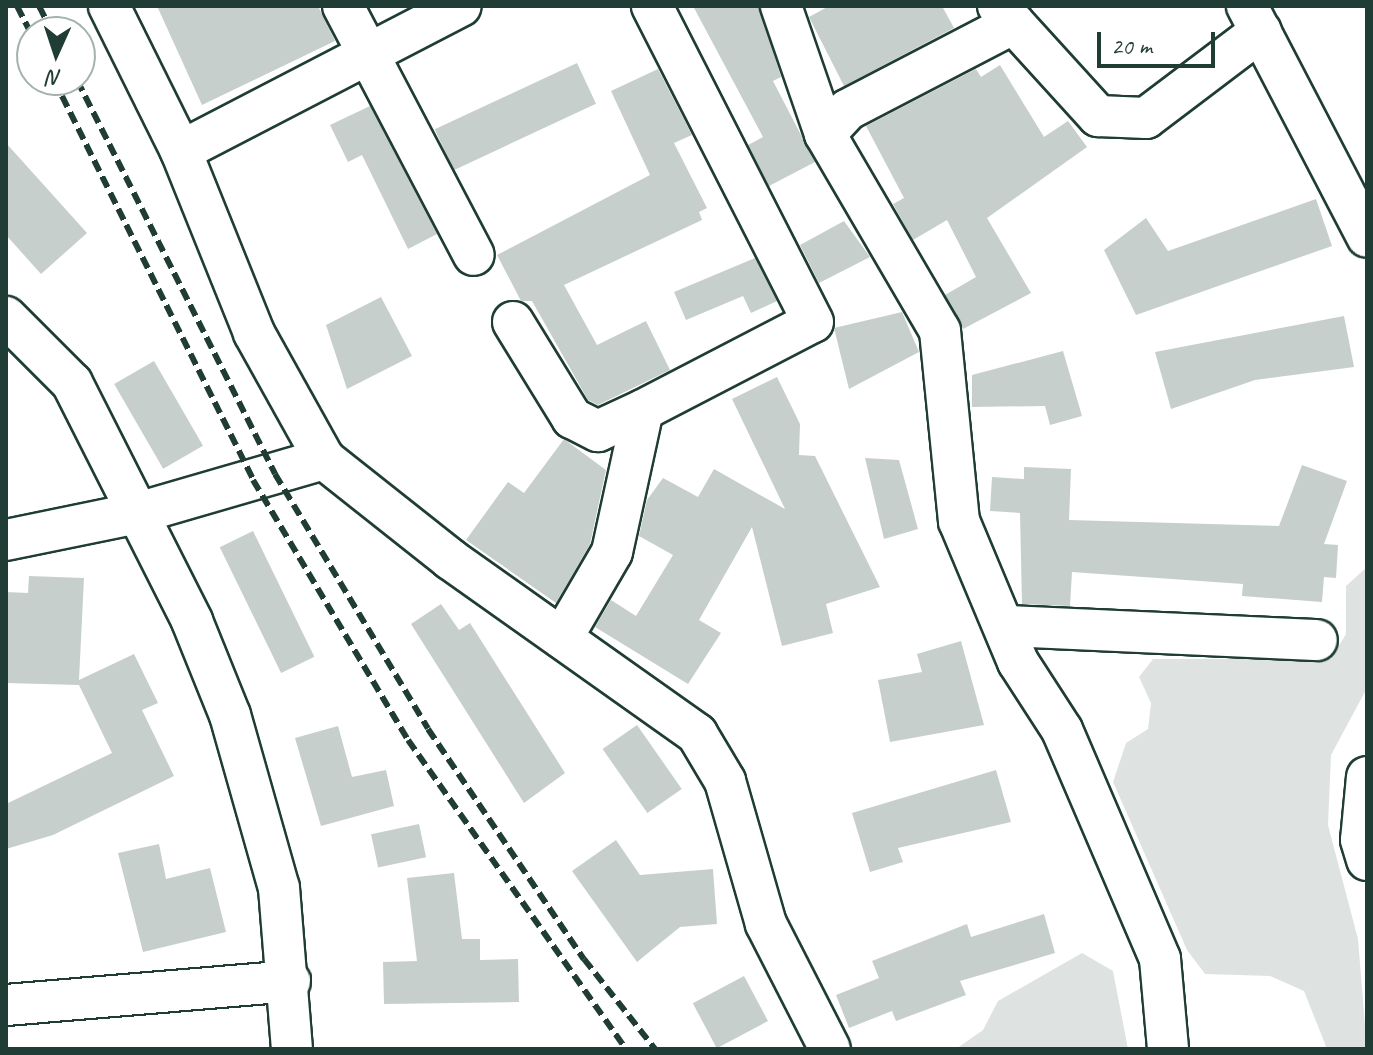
<!DOCTYPE html>
<style>
body{margin:0}
#map{position:relative;width:1373px;height:1055px;overflow:hidden;background:#fff;font-family:Caveat,sans-serif}
div>[style]{position:absolute}
.green>*{inset:0;background:#dee3e2}
.building>*{inset:0;background:#c7cfcc;transform-origin:0 0}
.roads{filter:drop-shadow(2px 0 #1f3d34) drop-shadow(-2px 0 #1f3d34) drop-shadow(0 2px #1f3d34) drop-shadow(0 -2px #1f3d34)}
.minor>*{height:40px;margin:-20px;padding:0 20px;transform-origin:20px;border-radius:20px;background:#fff}
.rail>*{height:6px;margin-top:-3px;transform-origin:0;background:repeating-linear-gradient(90deg,#1f3d34 0 12px,transparent 0 18px)}
span{translate:-50% -50%;white-space:nowrap;text-align:center;line-height:1.15;-webkit-text-stroke:8px #fff;paint-order:stroke}
.frame{position:absolute;inset:0;border:8px solid #1f3d34;pointer-events:none}
.north{position:absolute;left:16px;top:16px;width:80px;height:80px;box-sizing:border-box;background:#fff;border:2px solid #a5b1ae;border-radius:50%;rotate:183deg;font-size:22px;font-weight:700;line-height:32px;text-align:center;color:#1f3d34}
.north::after{content:'';display:block;margin:auto;width:28px;height:36px;background:#1f3d34;clip-path:polygon(50% 0,100% 100%,50% 72%,0 100%)}
.scale{position:absolute;left:1097px;top:32px;width:118px;height:36px;box-sizing:border-box;border:4px solid #1f3d34;border-top:0;padding-left:10px;font-size:24px;line-height:28px;white-space:nowrap;color:#1f3d34;-webkit-text-stroke:6px #fff;paint-order:stroke}
</style>
<div id="map">
<div class="green">
<i style="clip-path:polygon(1367px 567px,1367px 688px,1331px 755px,1328px 825px,1358px 939px,1367px 1049px,1327px 1049px,1304px 991px,1270px 976px,1205px 974px,1187px 950px,1113px 782px,1126px 743px,1148px 729px,1151px 703px,1139px 677px,1153px 659px,1331px 659px,1346px 634px,1346px 586px)"></i>
<i style="clip-path:polygon(1082px 953px,1113px 971px,1128px 1049px,956px 1049px,983px 1030px,998px 1001px)"></i>
</div>
<div class="building">
<i style="clip-path:polygon(157px 6px,318px 6px,335px 41px,202px 105px)"></i>
<i style="clip-path:polygon(693px 6px,759px 6px,781px 77px,773px 81px,815px 162px,769px 186px,748px 145px,763px 137px)"></i>
<i style="clip-path:polygon(829px 6px,942px 6px,954px 28px,844px 86px,809px 17px)"></i>
<i style="left:577px;top:63px;width:45px;height:157px;rotate:65deg"></i>
<i style="clip-path:polygon(1000px 65px,1044px 137px,1068px 121px,1087px 147px,987px 218px,1031px 293px,963px 329px,945px 295px,976px 277px,947px 220px,913px 240px,893px 204px,904px 198px,866px 126px,976px 69px,981px 77px)"></i>
<i style="clip-path:polygon(658px 69px,692px 135px,674px 143px,707px 208px,699px 212px,702px 220px,564px 285px,597px 345px,646px 321px,670px 370px,598px 405px,588px 400px,532px 301px,521px 301px,497px 255px,650px 175px,611px 91px)"></i>
<i style="clip-path:polygon(370px 106px,437px 234px,408px 249px,362px 155px,348px 162px,330px 125px)"></i>
<i style="clip-path:polygon(6px 143px,87px 233px,41px 274px,6px 235px)"></i>
<i style="clip-path:polygon(1316px 199px,1332px 246px,1136px 315px,1104px 250px,1146px 218px,1168px 251px)"></i>
<i style="clip-path:polygon(844px 221px,870px 257px,819px 283px,800px 245px)"></i>
<i style="clip-path:polygon(755px 258px,777px 301px,751px 313px,743px 296px,686px 320px,674px 292px)"></i>
<i style="clip-path:polygon(381px 297px,412px 356px,347px 389px,326px 325px)"></i>
<i style="clip-path:polygon(902px 312px,919px 352px,849px 389px,834px 328px)"></i>
<i style="clip-path:polygon(1344px 316px,1354px 367px,1255px 380px,1171px 409px,1155px 352px)"></i>
<i style="clip-path:polygon(1063px 351px,1082px 416px,1050px 425px,1045px 406px,972px 407px,972px 375px)"></i>
<i style="left:154px;top:361px;width:98px;height:46px;rotate:60deg"></i>
<i style="clip-path:polygon(777px 377px,800px 424px,799px 455px,815px 456px,880px 587px,826px 604px,833px 633px,782px 646px,752px 527px,699px 620px,721px 633px,688px 684px,595px 627px,611px 600px,636px 616px,673px 555px,639px 536px,647px 500px,663px 478px,698px 497px,714px 469px,785px 509px,732px 399px)"></i>
<i style="clip-path:polygon(564px 439px,606px 470px,590px 544px,556px 603px,466px 540px,508px 482px,524px 493px)"></i>
<i style="clip-path:polygon(865px 458px,899px 460px,918px 529px,884px 539px)"></i>
<i style="clip-path:polygon(1302px 465px,1347px 481px,1324px 544px,1338px 545px,1336px 578px,1324px 577px,1322px 602px,1242px 596px,1243px 584px,1072px 572px,1070px 606px,1022px 604px,1020px 513px,990px 511px,992px 477px,1024px 479px,1024px 467px,1071px 469px,1069px 520px,1279px 526px)"></i>
<i style="left:253px;top:531px;width:140px;height:37px;rotate:64deg"></i>
<i style="clip-path:polygon(29px 576px,84px 578px,79px 680px,134px 654px,158px 703px,142px 710px,174px 776px,53px 835px,6px 849px,6px 804px,112px 753px,79px 685px,6px 683px,6px 592px,28px 593px)"></i>
<i style="clip-path:polygon(441px 604px,459px 630px,470px 623px,565px 773px,524px 803px,411px 624px)"></i>
<i style="clip-path:polygon(961px 641px,984px 725px,890px 742px,878px 680px,922px 672px,917px 654px)"></i>
<i style="left:637px;top:725px;width:78px;height:42px;rotate:55deg"></i>
<i style="clip-path:polygon(338px 726px,352px 777px,386px 770px,394px 806px,321px 826px,295px 738px)"></i>
<i style="clip-path:polygon(996px 770px,1011px 822px,898px 848px,903px 862px,870px 872px,852px 813px)"></i>
<i style="left:419px;top:824px;width:34px;height:49px;rotate:78deg"></i>
<i style="clip-path:polygon(616px 840px,640px 875px,713px 869px,717px 924px,680px 927px,637px 962px,572px 871px)"></i>
<i style="clip-path:polygon(159px 844px,166px 879px,210px 868px,226px 932px,143px 952px,118px 853px)"></i>
<i style="clip-path:polygon(454px 873px,462px 939px,480px 939px,480px 960px,518px 959px,519px 1002px,384px 1004px,383px 962px,417px 961px,407px 878px)"></i>
<i style="clip-path:polygon(1044px 914px,1055px 953px,960px 981px,966px 995px,896px 1021px,892px 1011px,849px 1028px,836px 995px,879px 978px,872px 961px,967px 924px,971px 937px)"></i>
<i style="left:744px;top:976px;width:51px;height:58px;rotate:62deg"></i>
</div>
<div class="roads">
<div class="minor">
<i style="left:109px;top:6px;width:162px;rotate:63.6deg"></i>
<i style="left:181px;top:151px;width:196px;rotate:68.1deg"></i>
<i style="left:254px;top:333px;width:144px;rotate:60.9deg"></i>
<i style="left:324px;top:459px;width:161px;rotate:38.4deg"></i>
<i style="left:450px;top:559px;width:303px;rotate:35.3deg"></i>
<i style="left:697px;top:734px;width:55px;rotate:59.2deg"></i>
<i style="left:725px;top:781px;width:149px;rotate:74deg"></i>
<i style="left:766px;top:924px;width:140px;rotate:62.9deg"></i>
<i style="left:343px;top:6px;width:281px;rotate:62.3deg"></i>
<i style="left:781px;top:6px;width:135px;rotate:71deg"></i>
<i style="left:825px;top:134px;width:228px;rotate:59.7deg"></i>
<i style="left:940px;top:331px;width:191px;rotate:84.3deg"></i>
<i style="left:959px;top:521px;width:153px;rotate:67.3deg"></i>
<i style="left:1018px;top:662px;width:81px;rotate:57.1deg"></i>
<i style="left:1062px;top:730px;width:249px;rotate:66.8deg"></i>
<i style="left:1160px;top:959px;width:90px;rotate:84.9deg"></i>
<i style="left:998px;top:6px;width:149px;rotate:47.7deg"></i>
<i style="left:1098px;top:116px;width:48px;rotate:2.4deg"></i>
<i style="left:1146px;top:118px;width:144px;rotate:-37.1deg"></i>
<i style="left:1247px;top:6px;width:260px;rotate:62.5deg"></i>
<i style="left:825px;top:134px;width:33px;rotate:-47deg"></i>
<i style="left:847px;top:110px;width:188px;rotate:-27.5deg"></i>
<i style="left:181px;top:151px;width:315px;rotate:-27.4deg"></i>
<i style="left:6px;top:317px;width:93px;rotate:45deg"></i>
<i style="left:72px;top:383px;width:267px;rotate:63.2deg"></i>
<i style="left:192px;top:621px;width:101px;rotate:68deg"></i>
<i style="left:230px;top:715px;width:180px;rotate:74.2deg"></i>
<i style="left:279px;top:888px;width:162px;rotate:85.4deg"></i>
<i style="left:513px;top:322px;width:113px;rotate:58.4deg"></i>
<i style="left:572px;top:418px;width:29px;rotate:27deg"></i>
<i style="left:598px;top:431px;width:50px;rotate:-25deg"></i>
<i style="left:6px;top:540px;width:135px;rotate:-11.6deg"></i>
<i style="left:138px;top:513px;width:194px;rotate:-16.2deg"></i>
<i style="left:1006px;top:626px;width:311px;rotate:2.6deg"></i>
<i style="left:562px;top:638px;width:99px;rotate:-59.8deg"></i>
<i style="left:612px;top:552px;width:145px;rotate:-77.7deg"></i>
<i style="left:643px;top:410px;width:191px;rotate:-27.4deg"></i>
<i style="left:813px;top:322px;width:355px;rotate:-117deg"></i>
<i style="left:1367px;top:777px;width:63px;rotate:95.4deg"></i>
<i style="left:1361px;top:840px;width:21px;rotate:73deg"></i>
<i style="left:6px;top:1005px;width:285px;rotate:-4.8deg"></i>
</div>
</div>
<div class="rail">
<i style="left:17px;top:6px;width:33px;rotate:63deg"></i>
<i style="left:39px;top:6px;width:29px;rotate:63deg"></i>
<i style="left:54px;top:80px;width:447px;rotate:63.5deg"></i>
<i style="left:253px;top:480px;width:303px;rotate:59.2deg"></i>
<i style="left:408px;top:740px;width:378px;rotate:54.8deg"></i>
<i style="left:77px;top:80px;width:441px;rotate:63.3deg"></i>
<i style="left:275px;top:474px;width:297px;rotate:59deg"></i>
<i style="left:428px;top:729px;width:278px;rotate:55.9deg"></i>
<i style="left:584px;top:959px;width:115px;rotate:51.7deg"></i>
</div>
<div class="frame"></div>
<div class="north">N</div>
<div class="scale">20 m</div>
</div>
